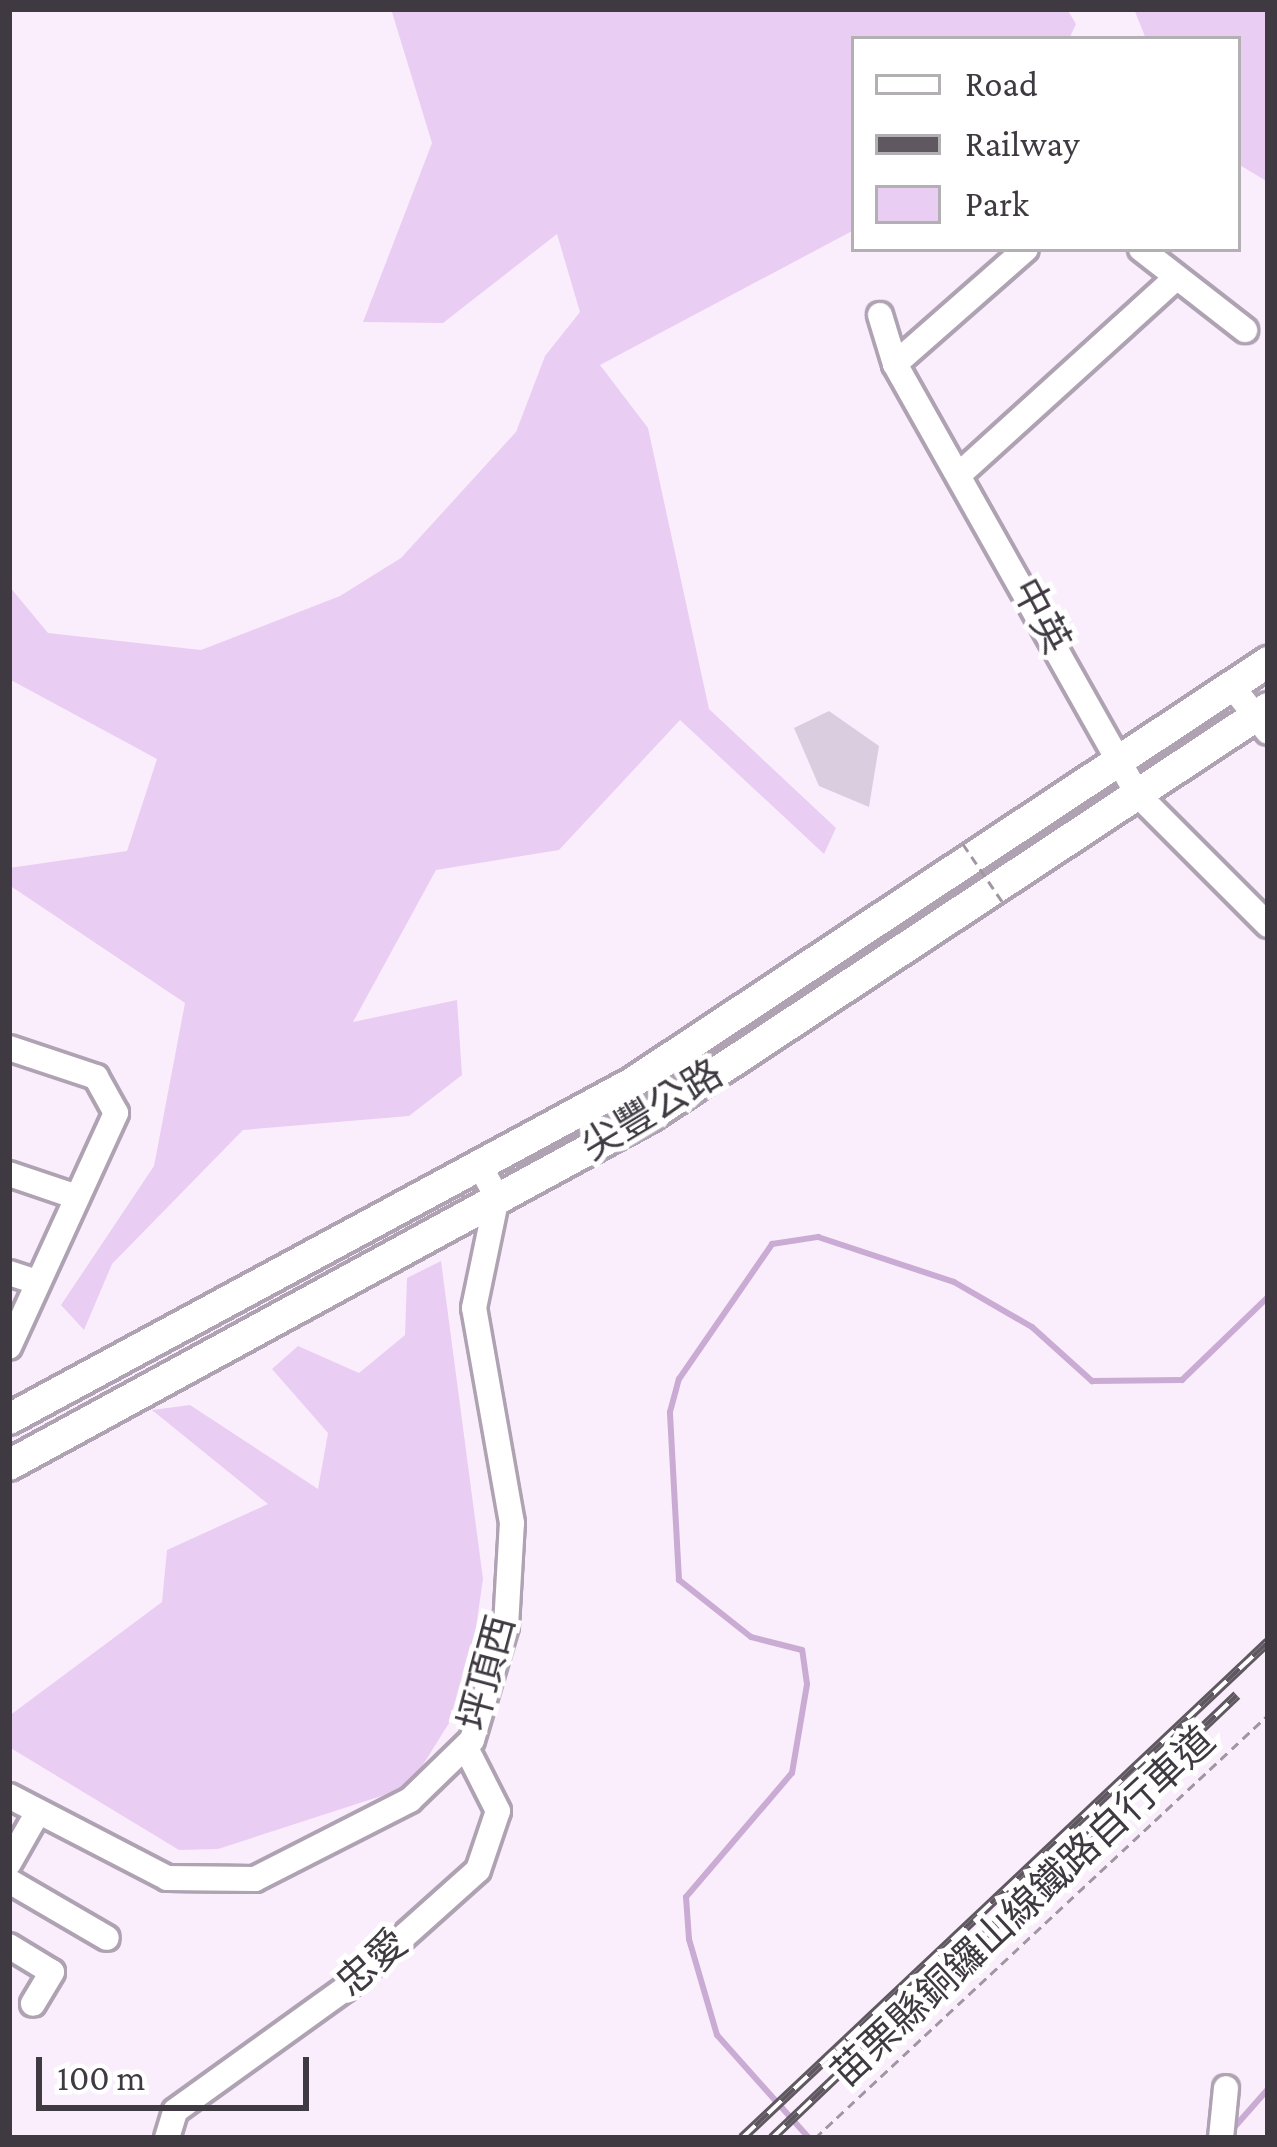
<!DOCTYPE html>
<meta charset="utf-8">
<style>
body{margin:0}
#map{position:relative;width:1277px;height:2147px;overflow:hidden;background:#faeefd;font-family:"Crimson Pro","Noto Sans TC",serif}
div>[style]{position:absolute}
.green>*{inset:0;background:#eacdf3}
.stream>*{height:6px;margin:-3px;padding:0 3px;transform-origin:3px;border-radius:3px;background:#caabd3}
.building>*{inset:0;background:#dbcde0}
.path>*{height:3px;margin-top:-1.5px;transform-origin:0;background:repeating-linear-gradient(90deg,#9f96a1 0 9px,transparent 0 15px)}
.roads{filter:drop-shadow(3px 0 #afa2b3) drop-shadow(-3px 0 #afa2b3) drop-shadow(0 3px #afa2b3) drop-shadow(0 -3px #afa2b3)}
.minor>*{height:24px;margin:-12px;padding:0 12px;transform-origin:12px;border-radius:12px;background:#fff}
.major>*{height:30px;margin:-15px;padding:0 15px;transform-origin:15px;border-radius:15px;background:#fff}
.rail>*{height:10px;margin-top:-5px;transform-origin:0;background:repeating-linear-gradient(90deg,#fff 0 18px,#5f5861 0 36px);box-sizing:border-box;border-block:3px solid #5f5861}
.path-bridge>*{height:3px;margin-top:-1.5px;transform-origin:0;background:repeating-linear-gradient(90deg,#9f96a1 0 9px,transparent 0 15px)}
span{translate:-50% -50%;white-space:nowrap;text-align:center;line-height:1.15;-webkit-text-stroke:10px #fff;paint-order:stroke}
.street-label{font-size:39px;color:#3f3941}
.frame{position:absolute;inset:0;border:12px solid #3f3941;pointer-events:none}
.legend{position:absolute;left:851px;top:36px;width:390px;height:216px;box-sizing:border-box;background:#fff;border:3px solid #b2b0b3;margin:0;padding:15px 21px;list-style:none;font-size:36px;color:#3f3941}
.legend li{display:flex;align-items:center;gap:24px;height:60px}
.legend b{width:60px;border:3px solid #b2b0b3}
.scale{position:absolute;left:36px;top:2057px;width:273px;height:54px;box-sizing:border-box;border:6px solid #3f3941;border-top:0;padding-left:15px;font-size:36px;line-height:42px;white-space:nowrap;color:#3f3941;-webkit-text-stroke:9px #fff;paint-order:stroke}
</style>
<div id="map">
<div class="green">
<i style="clip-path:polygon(391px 9px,1067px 9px,1076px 24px,1069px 39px,854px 39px,854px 230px,600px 365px,648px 428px,709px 709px,836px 828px,824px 854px,680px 720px,559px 850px,436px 870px,353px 1022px,457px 1000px,462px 1075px,409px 1116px,243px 1130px,112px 1264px,84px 1330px,61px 1305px,154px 1166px,185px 1003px,9px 885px,9px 868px,127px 851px,157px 759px,9px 679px,9px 586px,48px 633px,201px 650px,340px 596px,401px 558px,516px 432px,545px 356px,580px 312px,557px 234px,443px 323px,363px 322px,432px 143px)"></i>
<i style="clip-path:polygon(1134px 9px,1268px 9px,1268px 182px,1238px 164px,1238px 39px,1146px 39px)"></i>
<i style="clip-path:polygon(441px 1261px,483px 1579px,466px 1696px,409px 1787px,218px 1849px,179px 1850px,9px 1747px,9px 1716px,162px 1602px,167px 1550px,268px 1504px,152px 1410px,190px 1405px,318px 1489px,328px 1433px,272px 1369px,298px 1346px,359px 1373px,405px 1335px,407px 1278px)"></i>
</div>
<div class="stream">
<i style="left:1231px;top:2131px;width:56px;rotate:-48.6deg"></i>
<i style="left:809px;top:2138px;width:138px;rotate:-131.8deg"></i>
<i style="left:717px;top:2035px;width:100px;rotate:-106.3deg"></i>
<i style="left:689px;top:1939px;width:42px;rotate:-94.1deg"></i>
<i style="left:686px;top:1897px;width:163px;rotate:-49.5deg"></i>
<i style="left:792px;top:1773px;width:90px;rotate:-80.4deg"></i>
<i style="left:807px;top:1684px;width:34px;rotate:-98deg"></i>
<i style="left:802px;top:1650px;width:53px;rotate:-165.7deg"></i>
<i style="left:751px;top:1637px;width:92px;rotate:-141.6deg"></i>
<i style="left:679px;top:1580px;width:168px;rotate:-93.1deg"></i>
<i style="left:670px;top:1412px;width:34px;rotate:-75deg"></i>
<i style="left:679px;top:1379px;width:164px;rotate:-55.4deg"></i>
<i style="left:772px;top:1244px;width:47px;rotate:-8.7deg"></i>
<i style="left:818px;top:1237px;width:143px;rotate:18.3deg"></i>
<i style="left:954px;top:1282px;width:90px;rotate:30deg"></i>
<i style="left:1032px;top:1327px;width:81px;rotate:42deg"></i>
<i style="left:1092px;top:1381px;width:90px;rotate:-0.6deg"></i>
<i style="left:1182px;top:1380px;width:120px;rotate:-44deg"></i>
</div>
<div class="building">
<i style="clip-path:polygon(829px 711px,879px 746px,869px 807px,819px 786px,794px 728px)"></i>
</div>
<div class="path">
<i style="left:815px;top:2138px;width:620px;rotate:-43.04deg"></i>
</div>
<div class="roads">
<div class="minor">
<i style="left:1141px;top:249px;width:132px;rotate:37.9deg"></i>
<i style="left:880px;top:315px;width:51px;rotate:73deg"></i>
<i style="left:895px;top:364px;width:493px;rotate:60.6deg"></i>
<i style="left:1137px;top:794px;width:185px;rotate:45deg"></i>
<i style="left:895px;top:364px;width:174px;rotate:-41.3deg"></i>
<i style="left:963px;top:471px;width:286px;rotate:-42.2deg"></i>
<i style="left:1232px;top:686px;width:58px;rotate:52deg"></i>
<i style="left:9px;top:1048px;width:92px;rotate:18.4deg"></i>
<i style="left:96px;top:1077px;width:41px;rotate:60.9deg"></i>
<i style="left:116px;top:1113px;width:257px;rotate:114.6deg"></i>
<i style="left:9px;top:1174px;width:69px;rotate:18.7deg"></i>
<i style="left:9px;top:1273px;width:29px;rotate:18deg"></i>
<i style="left:9px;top:1796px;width:178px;rotate:27.4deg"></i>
<i style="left:167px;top:1878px;width:88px;rotate:0.7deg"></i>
<i style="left:255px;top:1879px;width:174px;rotate:-27deg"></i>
<i style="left:410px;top:1800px;width:86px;rotate:-44.1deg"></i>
<i style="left:472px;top:1740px;width:119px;rotate:-73.4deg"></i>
<i style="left:506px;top:1626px;width:103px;rotate:-86.7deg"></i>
<i style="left:512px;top:1523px;width:218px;rotate:-100deg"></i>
<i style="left:474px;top:1308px;width:113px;rotate:-78.3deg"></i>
<i style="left:497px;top:1197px;width:38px;rotate:-119deg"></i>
<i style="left:9px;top:1863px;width:59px;rotate:-60.4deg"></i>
<i style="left:9px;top:1881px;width:113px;rotate:30.2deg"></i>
<i style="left:9px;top:1946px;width:50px;rotate:31.2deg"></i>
<i style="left:52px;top:1972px;width:37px;rotate:121deg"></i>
<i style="left:167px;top:2138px;width:28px;rotate:-73deg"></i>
<i style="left:175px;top:2111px;width:209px;rotate:-35.7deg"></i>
<i style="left:345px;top:1989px;width:178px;rotate:-41.8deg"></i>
<i style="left:478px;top:1870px;width:62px;rotate:-71.3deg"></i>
<i style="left:498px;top:1811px;width:71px;rotate:-116.9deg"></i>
<i style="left:1221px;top:2138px;width:50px;rotate:-84.3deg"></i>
</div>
<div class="major">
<i style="left:9px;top:1419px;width:708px;rotate:-28.34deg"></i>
<i style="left:632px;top:1083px;width:763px;rotate:-33.5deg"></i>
<i style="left:9px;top:1465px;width:732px;rotate:-28.56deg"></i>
<i style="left:652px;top:1115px;width:738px;rotate:-33.45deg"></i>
</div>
</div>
<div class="rail">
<i style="left:742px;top:2138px;width:723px;rotate:-43.32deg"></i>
<i style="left:772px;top:2138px;width:642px;rotate:-43.61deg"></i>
</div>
<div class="path-bridge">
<i style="left:963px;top:844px;width:73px;rotate:55.7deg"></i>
</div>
<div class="street-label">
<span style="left:1041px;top:616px;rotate:62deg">中英</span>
<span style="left:652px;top:1110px;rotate:-31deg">尖豐公路</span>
<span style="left:487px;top:1673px;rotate:-75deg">坪頂西</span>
<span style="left:1023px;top:1907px;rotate:-43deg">苗栗縣銅鑼山線鐵路自行車道</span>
<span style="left:372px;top:1963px;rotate:-41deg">忠愛</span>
</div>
<div class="frame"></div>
<ul class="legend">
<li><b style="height:15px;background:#fff"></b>Road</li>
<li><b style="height:15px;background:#5f5861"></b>Railway</li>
<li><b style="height:33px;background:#eacdf3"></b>Park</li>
</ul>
<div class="scale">100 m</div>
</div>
